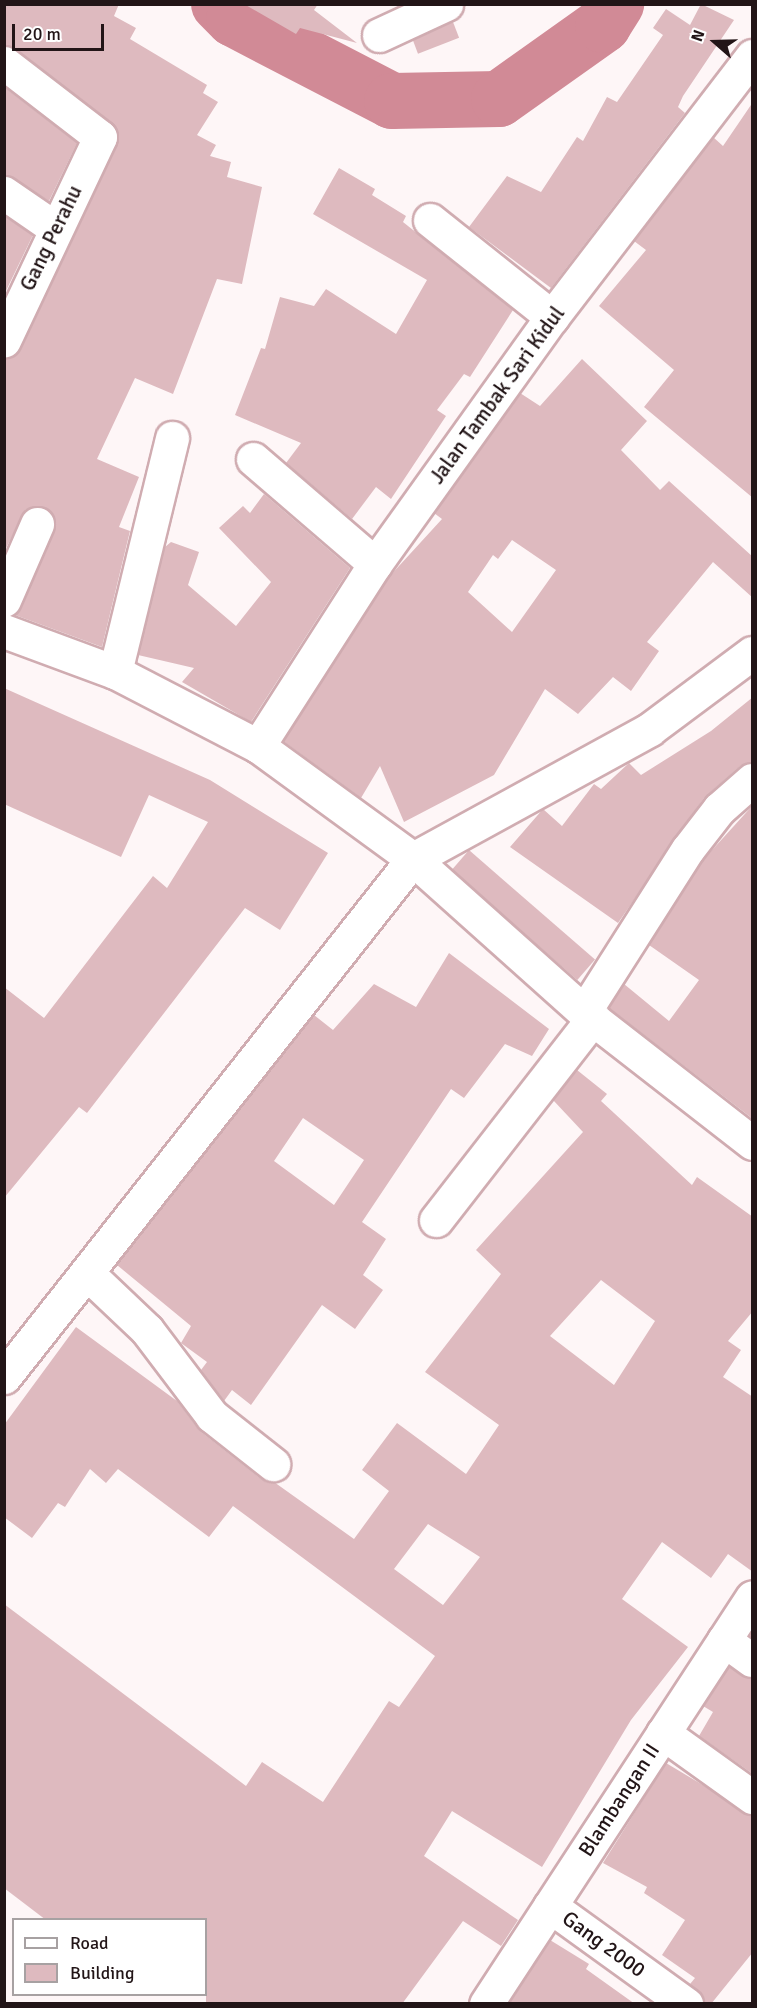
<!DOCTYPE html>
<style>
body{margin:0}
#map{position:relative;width:757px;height:2008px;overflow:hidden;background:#fef6f7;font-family:Signika,sans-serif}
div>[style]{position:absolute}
.river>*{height:56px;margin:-28px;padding:0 28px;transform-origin:28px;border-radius:28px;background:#d18a96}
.building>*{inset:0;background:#debabf;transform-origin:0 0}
.roads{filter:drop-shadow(2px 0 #d0acb1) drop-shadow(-2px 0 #d0acb1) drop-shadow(0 2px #d0acb1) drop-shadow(0 -2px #d0acb1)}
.minor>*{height:33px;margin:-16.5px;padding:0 16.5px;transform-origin:16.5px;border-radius:16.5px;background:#fff}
span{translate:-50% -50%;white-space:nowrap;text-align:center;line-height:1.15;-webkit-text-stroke:4.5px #fff;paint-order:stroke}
.street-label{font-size:21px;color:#221517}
.frame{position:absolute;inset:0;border:6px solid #221517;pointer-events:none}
.legend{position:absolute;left:12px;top:1918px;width:195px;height:78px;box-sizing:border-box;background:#fff;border:2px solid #a7a1a2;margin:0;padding:8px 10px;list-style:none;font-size:18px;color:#221517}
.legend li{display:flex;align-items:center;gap:12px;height:30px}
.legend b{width:30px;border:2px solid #a7a1a2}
.north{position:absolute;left:685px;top:12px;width:60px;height:60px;-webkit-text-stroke:4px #fff;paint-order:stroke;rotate:290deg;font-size:16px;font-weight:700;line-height:24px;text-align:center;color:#221517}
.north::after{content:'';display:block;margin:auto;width:21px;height:27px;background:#221517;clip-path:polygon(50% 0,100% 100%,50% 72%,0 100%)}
.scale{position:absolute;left:12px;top:24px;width:92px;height:27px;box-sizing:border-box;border:3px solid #221517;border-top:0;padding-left:8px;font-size:18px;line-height:21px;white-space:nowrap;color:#221517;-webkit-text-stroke:4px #fff;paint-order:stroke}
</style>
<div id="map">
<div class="river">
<i style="left:219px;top:4px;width:21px;rotate:45deg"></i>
<i style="left:234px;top:19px;width:178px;rotate:27.4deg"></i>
<i style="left:392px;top:101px;width:107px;rotate:-1.1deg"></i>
<i style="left:499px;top:99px;width:128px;rotate:-35.4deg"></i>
<i style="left:603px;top:25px;width:25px;rotate:-58deg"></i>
</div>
<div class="building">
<i style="clip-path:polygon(4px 4px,119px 4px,114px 16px,136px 28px,130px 39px,207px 85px,203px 93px,218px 102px,197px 135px,216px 145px,210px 156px,231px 162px,227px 177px,262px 187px,242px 284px,217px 279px,173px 394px,135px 378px,97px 459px,139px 477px,119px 527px,130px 531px,102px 647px,15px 615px,56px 522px,45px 507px,26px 509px,4px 552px,4px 359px,21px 348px,119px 136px,111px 122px,4px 45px)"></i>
<i style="clip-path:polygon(244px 4px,318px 4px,314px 10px,357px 43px,300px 28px,296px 34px)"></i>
<i style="clip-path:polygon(701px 4px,734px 20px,683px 96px,678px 107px,685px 113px,551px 288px,469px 227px,507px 176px,541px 192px,577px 137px,583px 141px,607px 97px,617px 102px,663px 35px,653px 28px,666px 9px,690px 25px)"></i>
<i style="left:453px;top:22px;width:17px;height:44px;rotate:69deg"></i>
<i style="clip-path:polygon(4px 87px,77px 143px,49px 201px,4px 174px)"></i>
<i style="clip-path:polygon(753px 102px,753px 498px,644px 407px,674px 370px,599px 306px,646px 250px,634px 241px,713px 137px,723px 146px)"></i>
<i style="clip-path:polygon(339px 168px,375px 189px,372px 195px,406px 216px,403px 222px,513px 310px,470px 377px,464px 374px,437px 410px,446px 416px,391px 499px,376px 487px,352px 519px,286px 463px,301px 443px,235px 415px,261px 348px,265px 349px,280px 297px,314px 306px,326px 289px,396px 334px,427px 280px,313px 214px)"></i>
<i style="clip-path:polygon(4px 216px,33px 235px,4px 295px)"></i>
<i style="clip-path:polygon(evenodd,582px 359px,647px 421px,621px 450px,660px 490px,669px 481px,753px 557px,753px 598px,713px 562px,647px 642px,659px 651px,631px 691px,613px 677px,578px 714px,545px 689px,494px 775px,404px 822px,380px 766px,361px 798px,283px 741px,388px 578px,442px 519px,434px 513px,520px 393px,540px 406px,582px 359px,512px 540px,556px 570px,512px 632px,468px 592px,493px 555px,498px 559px,512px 540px)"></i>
<i style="clip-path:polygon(264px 494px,350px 568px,251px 722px,182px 682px,194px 668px,138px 655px,165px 547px,171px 542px,199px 552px,188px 585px,236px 626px,271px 582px,219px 528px,243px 506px,250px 513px)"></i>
<i style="clip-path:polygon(4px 688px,210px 780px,328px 853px,280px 930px,245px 908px,87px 1113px,79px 1107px,4px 1198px,4px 987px,44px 1018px,153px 876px,167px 888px,208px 822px,149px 795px,121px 857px,4px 804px)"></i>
<i style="clip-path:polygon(753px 697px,753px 762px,740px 766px,704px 798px,618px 923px,510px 847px,543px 809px,562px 826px,594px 784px,601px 789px,629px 763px,641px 775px,711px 731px)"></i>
<i style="clip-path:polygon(753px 805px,753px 1119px,609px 1008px,624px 984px,669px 1021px,699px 980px,649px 945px,703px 860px)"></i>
<i style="left:469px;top:850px;width:167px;height:27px;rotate:41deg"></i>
<i style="clip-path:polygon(evenodd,449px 953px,549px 1029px,532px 1056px,505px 1044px,464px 1098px,451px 1089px,362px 1222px,386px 1239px,363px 1275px,383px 1290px,355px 1329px,322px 1305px,251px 1405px,232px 1390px,224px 1401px,201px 1370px,207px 1362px,181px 1343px,191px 1326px,117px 1265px,314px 1015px,333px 1030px,374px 984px,416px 1007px,449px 953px,303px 1118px,364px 1160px,334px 1205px,274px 1161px,303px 1118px)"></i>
<i style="clip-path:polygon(evenodd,577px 1070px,607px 1094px,601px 1101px,692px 1185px,697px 1177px,753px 1217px,753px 1311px,728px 1341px,741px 1350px,723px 1377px,753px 1397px,753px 1572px,728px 1554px,711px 1578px,662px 1542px,622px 1599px,688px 1647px,631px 1720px,542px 1867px,452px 1811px,424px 1856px,518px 1920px,501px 1946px,463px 1921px,402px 2004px,206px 2004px,206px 1920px,46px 1920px,4px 1888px,4px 1604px,246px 1786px,262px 1762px,323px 1802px,389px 1701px,399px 1707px,435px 1656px,233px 1506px,209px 1537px,118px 1469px,106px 1483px,90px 1469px,65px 1507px,58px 1503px,32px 1538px,4px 1517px,4px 1425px,76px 1327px,177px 1401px,200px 1431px,261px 1479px,274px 1482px,354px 1539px,389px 1491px,362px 1470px,397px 1423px,466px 1474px,499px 1425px,425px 1372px,501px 1274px,476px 1250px,583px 1132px,553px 1100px,577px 1070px,601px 1280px,655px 1321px,614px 1385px,550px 1336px,601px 1280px,577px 1070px,428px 1524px,480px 1557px,443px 1605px,394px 1569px,428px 1524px)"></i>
<i style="clip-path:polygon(729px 1667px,753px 1678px,753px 1774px,699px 1736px,713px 1712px,703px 1706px)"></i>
<i style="clip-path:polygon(666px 1763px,753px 1815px,753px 1952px,711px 2004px,704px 2004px,690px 1984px,695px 1978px,662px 1955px,685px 1920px,644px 1893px,647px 1887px,603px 1863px)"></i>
<i style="clip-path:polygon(550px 1940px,589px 1964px,586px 1969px,635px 2004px,509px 2004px)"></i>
</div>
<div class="roads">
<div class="minor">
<i style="left:379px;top:35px;width:74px;rotate:-24.8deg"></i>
<i style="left:4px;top:63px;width:121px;rotate:37.6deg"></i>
<i style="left:100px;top:137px;width:225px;rotate:115.3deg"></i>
<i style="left:4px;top:193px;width:62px;rotate:34.5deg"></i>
<i style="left:430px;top:220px;width:156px;rotate:38.5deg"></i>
<i style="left:253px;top:459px;width:161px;rotate:40.7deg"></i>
<i style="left:4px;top:600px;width:83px;rotate:-66.5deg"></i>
<i style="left:4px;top:631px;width:118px;rotate:20.3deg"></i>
<i style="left:115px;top:672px;width:161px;rotate:27.4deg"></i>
<i style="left:258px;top:746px;width:192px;rotate:36.1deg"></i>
<i style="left:413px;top:859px;width:229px;rotate:41.8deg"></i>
<i style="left:584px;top:1012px;width:213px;rotate:37.9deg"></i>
<i style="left:115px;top:672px;width:241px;rotate:-76.3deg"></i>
<i style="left:258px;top:746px;width:216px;rotate:-57.3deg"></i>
<i style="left:375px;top:564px;width:304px;rotate:-54.4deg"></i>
<i style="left:552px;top:317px;width:329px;rotate:-52.5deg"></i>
<i style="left:584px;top:1012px;width:193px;rotate:-57.5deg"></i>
<i style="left:688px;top:849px;width:51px;rotate:-52.2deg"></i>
<i style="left:719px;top:809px;width:44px;rotate:-41.3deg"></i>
<i style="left:436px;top:1220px;width:256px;rotate:-52.1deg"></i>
<i style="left:87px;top:1273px;width:83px;rotate:43.5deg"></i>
<i style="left:147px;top:1330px;width:108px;rotate:52.9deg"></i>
<i style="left:212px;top:1416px;width:78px;rotate:38.2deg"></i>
<i style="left:4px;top:1377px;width:660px;rotate:-51.71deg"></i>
<i style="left:413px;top:859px;width:270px;rotate:-28.7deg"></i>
<i style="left:650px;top:729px;width:127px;rotate:-36.7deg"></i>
<i style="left:724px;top:1640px;width:34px;rotate:36deg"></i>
<i style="left:663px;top:1733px;width:110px;rotate:35.7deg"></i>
<i style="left:550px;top:1906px;width:168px;rotate:35.8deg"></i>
<i style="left:486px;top:2004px;width:486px;rotate:-56.8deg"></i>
</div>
</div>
<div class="street-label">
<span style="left:51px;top:238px;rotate:-64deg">Gang Perahu</span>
<span style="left:497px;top:395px;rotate:-54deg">Jalan Tambak Sari Kidul</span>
<span style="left:619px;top:1800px;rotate:-57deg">Blambangan II</span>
<span style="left:604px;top:1944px;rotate:36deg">Gang 2000</span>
</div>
<div class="frame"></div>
<ul class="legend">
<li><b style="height:8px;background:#fff"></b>Road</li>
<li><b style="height:16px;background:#debabf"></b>Building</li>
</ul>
<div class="north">N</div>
<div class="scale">20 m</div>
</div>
